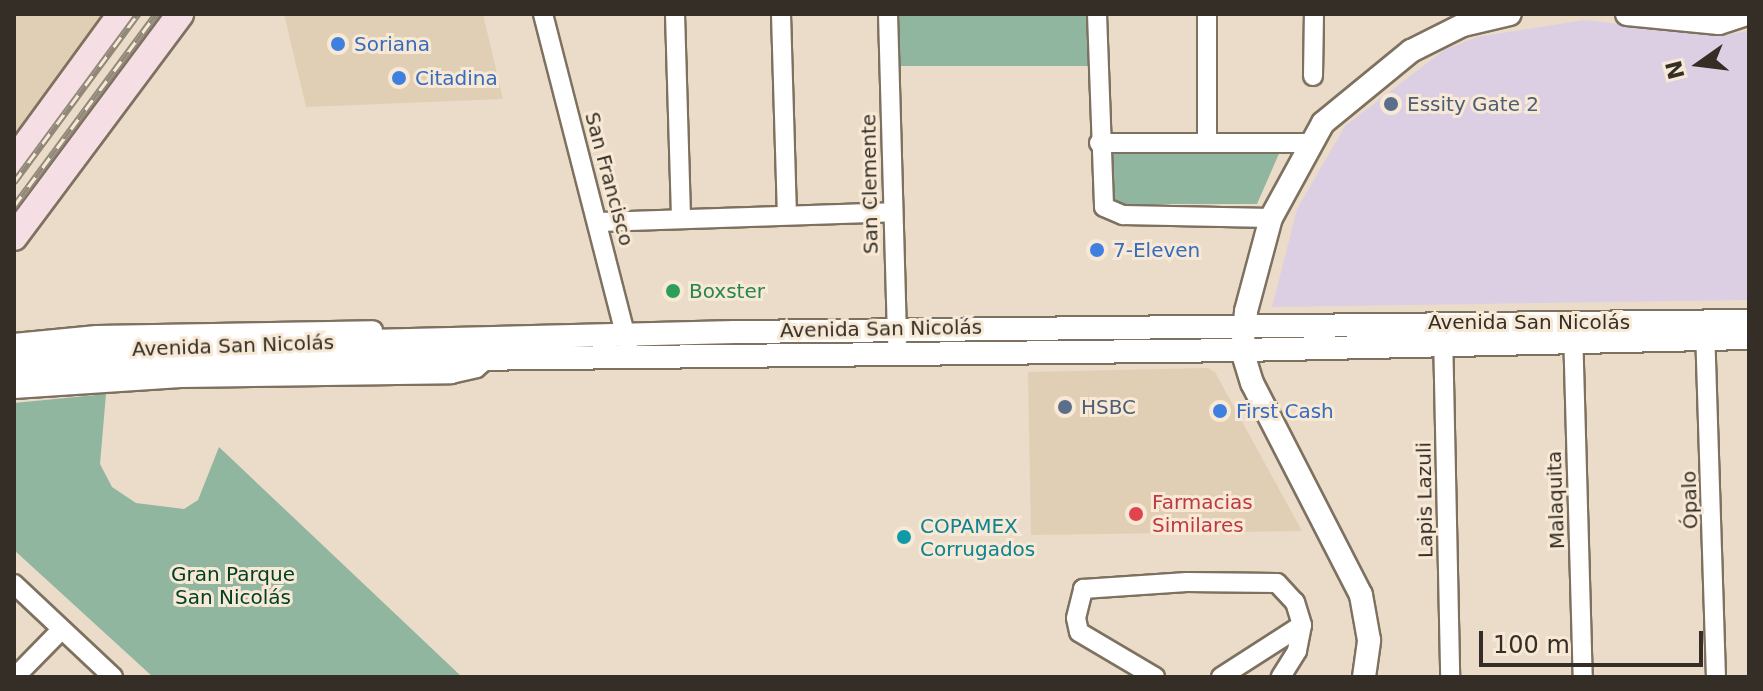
<!DOCTYPE html>
<meta charset="utf-8">
<style>
body{margin:0}
#map{position:relative;width:1763px;height:691px;overflow:hidden;background:#eadcc9;font-family:"DejaVu Sans",sans-serif}
div>[style]{position:absolute}
.built>*{inset:0;background:#e1cfb5}
.industrial>*{inset:0;background:#dccfe3}
.green>*{inset:0;background:#91b69f;transform-origin:0 0}
.roads{filter:drop-shadow(2px 0 #7e7160) drop-shadow(-2px 0 #7e7160) drop-shadow(0 2px #7e7160) drop-shadow(0 -2px #7e7160)}
.minor>*{height:18px;margin:-9px;padding:0 9px;transform-origin:9px;border-radius:9px;background:#fff}
.tertiary>*{height:22px;margin:-11px;padding:0 11px;transform-origin:11px;border-radius:11px;background:#fff}
.secondary>*{height:26px;margin:-13px;padding:0 13px;transform-origin:13px;border-radius:13px;background:#f6dfe4}
.rail>*{height:7px;margin-top:-3.5px;transform-origin:0;background:repeating-linear-gradient(90deg,#f7e9d5 0 12px,#93897b 0 24px);box-sizing:border-box;border-block:2px solid #93897b}
.dots>*{width:22px;height:22px;translate:-50% -50%;box-sizing:border-box;border:4px solid #f7e9d5;border-radius:50%}
span{translate:-50% -50%;white-space:nowrap;text-align:center;line-height:1.15;-webkit-text-stroke:6px #f7e9d5;paint-order:stroke}
.shop-label{font-size:20px;color:#366cbe}
.left{translate:0 -50%;text-align:left}
.service-label{font-size:20px;color:#4e5e75}
.street-label{font-size:20px;color:#342e27}
.leisure-label{font-size:20px;color:#27864d}
.health-label{font-size:20px;color:#be3a42}
.culture-label{font-size:20px;color:#0d838f}
.park-label{font-size:20px;color:#004025}
.frame{position:absolute;inset:0;border:16px solid #342e27;pointer-events:none}
.north{position:absolute;left:1659px;top:24px;width:80px;height:80px;-webkit-text-stroke:6px #f7e9d5;paint-order:stroke;rotate:256deg;font-size:22px;font-weight:700;line-height:32px;text-align:center;color:#342e27}
.north::after{content:'';display:block;margin:auto;width:28px;height:36px;background:#342e27;clip-path:polygon(50% 0,100% 100%,50% 72%,0 100%)}
.scale{position:absolute;left:1479px;top:631px;width:224px;height:36px;box-sizing:border-box;border:4px solid #342e27;border-top:0;padding-left:10px;font-size:24px;line-height:28px;white-space:nowrap;color:#342e27;-webkit-text-stroke:6px #f7e9d5;paint-order:stroke}
</style>
<div id="map">
<div class="built">
<i style="clip-path:polygon(14px 14px,113px 14px,14px 148px)"></i>
<i style="clip-path:polygon(284px 14px,483px 14px,503px 99px,306px 107px)"></i>
<i style="clip-path:polygon(1208px 368px,1215px 372px,1302px 531px,1031px 535px,1028px 372px)"></i>
</div>
<div class="industrial">
<i style="clip-path:polygon(1585px 20px,1720px 36px,1749px 31px,1749px 300px,1272px 307px,1297px 209px,1345px 126px,1444px 50px,1477px 37px)"></i>
</div>
<div class="green">
<i style="left:895px;top:14px;width:197px;height:52px"></i>
<i style="clip-path:polygon(1281px 149px,1257px 204px,1113px 204px,1110px 153px)"></i>
<i style="clip-path:polygon(106px 394px,100px 464px,112px 487px,136px 503px,184px 509px,198px 500px,219px 447px,462px 677px,153px 677px,14px 550px,14px 403px)"></i>
</div>
<div class="roads">
<div class="minor">
<i style="left:543px;top:14px;width:342px;rotate:75.6deg"></i>
<i style="left:675px;top:14px;width:204px;rotate:88.3deg"></i>
<i style="left:781px;top:14px;width:201px;rotate:88.3deg"></i>
<i style="left:888px;top:14px;width:328px;rotate:88.4deg"></i>
<i style="left:1097px;top:14px;width:193px;rotate:87.9deg"></i>
<i style="left:1104px;top:207px;width:21px;rotate:23deg"></i>
<i style="left:1123px;top:215px;width:148px;rotate:1.2deg"></i>
<i style="left:1207px;top:14px;width:127px;rotate:90deg"></i>
<i style="left:1313px;top:76px;width:62px;rotate:-89.1deg"></i>
<i style="left:1099px;top:143px;width:209px"></i>
<i style="left:599px;top:222px;width:294px;rotate:-1.9deg"></i>
<i style="left:1705px;top:328px;width:349px;rotate:88.2deg"></i>
<i style="left:1573px;top:329px;width:348px;rotate:88.4deg"></i>
<i style="left:1443px;top:332px;width:345px;rotate:88.8deg"></i>
<i style="left:14px;top:343px;width:83px;rotate:-5.5deg"></i>
<i style="left:97px;top:335px;width:276px;rotate:-1deg"></i>
<i style="left:14px;top:389px;width:167px;rotate:-3.8deg"></i>
<i style="left:181px;top:378px;width:270px;rotate:-0.8deg"></i>
<i style="left:451px;top:374px;width:26px;rotate:-13deg"></i>
<i style="left:476px;top:368px;width:14px;rotate:-39deg"></i>
<i style="left:14px;top:584px;width:136px;rotate:43.2deg"></i>
<i style="left:15px;top:677px;width:66px;rotate:-45.6deg"></i>
<i style="left:1155px;top:677px;width:88px;rotate:-149.4deg"></i>
<i style="left:1079px;top:632px;width:14px;rotate:-102deg"></i>
<i style="left:1076px;top:618px;width:30px;rotate:-76deg"></i>
<i style="left:1083px;top:589px;width:104px;rotate:-3.9deg"></i>
<i style="left:1187px;top:582px;width:90px;rotate:0.6deg"></i>
<i style="left:1277px;top:583px;width:26px;rotate:47deg"></i>
<i style="left:1295px;top:602px;width:24px;rotate:73deg"></i>
<i style="left:1302px;top:625px;width:26px;rotate:101deg"></i>
<i style="left:1297px;top:651px;width:31px;rotate:122deg"></i>
<i style="left:1221px;top:677px;width:96px;rotate:-32.7deg"></i>
</div>
<div class="tertiary">
<i style="left:1627px;top:14px;width:92px;rotate:5.6deg"></i>
<i style="left:1719px;top:23px;width:29px;rotate:-18deg"></i>
<i style="left:14px;top:359px;width:188px;rotate:-4.3deg"></i>
<i style="left:201px;top:345px;width:534px;rotate:-1.39deg"></i>
<i style="left:735px;top:332px;width:1014px;rotate:-0.62deg"></i>
<i style="left:14px;top:375px;width:189px;rotate:-3.9deg"></i>
<i style="left:203px;top:362px;width:1039px;rotate:-0.66deg"></i>
<i style="left:1242px;top:350px;width:507px;rotate:-1.36deg"></i>
<i style="left:1364px;top:677px;width:37px;rotate:-82deg"></i>
<i style="left:1369px;top:640px;width:46px;rotate:-100.1deg"></i>
<i style="left:1361px;top:595px;width:238px;rotate:-117.2deg"></i>
<i style="left:1252px;top:383px;width:34px;rotate:-107deg"></i>
<i style="left:1242px;top:350px;width:39px;rotate:-84deg"></i>
<i style="left:1246px;top:311px;width:96px;rotate:-75deg"></i>
<i style="left:1271px;top:218px;width:108px;rotate:-61.3deg"></i>
<i style="left:1323px;top:123px;width:114px;rotate:-39.3deg"></i>
<i style="left:1411px;top:51px;width:58px;rotate:-26.6deg"></i>
<i style="left:1463px;top:25px;width:48px;rotate:-13.2deg"></i>
</div>
<div class="secondary">
<i style="left:14px;top:161px;width:182px;rotate:-53.9deg"></i>
<i style="left:14px;top:237px;width:278px;rotate:-53.3deg"></i>
</div>
</div>
<div class="rail">
<i style="left:14px;top:182px;width:209px;rotate:-53.6deg"></i>
<i style="left:14px;top:206px;width:239px;rotate:-53.5deg"></i>
</div>
<div class="dots">
<i style="left:338px;top:44px;background:#3f7fe0"></i>
<i style="left:399px;top:78px;background:#3f7fe0"></i>
<i style="left:1391px;top:104px;background:#5c6f8a"></i>
<i style="left:1097px;top:250px;background:#3f7fe0"></i>
<i style="left:673px;top:291px;background:#2e9e5b"></i>
<i style="left:1065px;top:407px;background:#5c6f8a"></i>
<i style="left:1220px;top:411px;background:#3f7fe0"></i>
<i style="left:1136px;top:514px;background:#e0444e"></i>
<i style="left:904px;top:537px;background:#0f9aa8"></i>
</div>
<div class="shop-label">
<span class="left" style="left:354px;top:44px">Soriana</span>
<span class="left" style="left:415px;top:78px">Citadina</span>
<span class="left" style="left:1113px;top:250px">7-Eleven</span>
<span class="left" style="left:1236px;top:411px">First Cash</span>
</div>
<div class="service-label">
<span class="left" style="left:1407px;top:104px">Essity Gate 2</span>
<span class="left" style="left:1081px;top:407px">HSBC</span>
</div>
<div class="street-label">
<span style="left:609px;top:179px;rotate:75deg">San Francisco</span>
<span style="left:870px;top:184px;rotate:-91deg">San Clemente</span>
<span style="left:1529px;top:322px">Avenida San Nicolás</span>
<span style="left:881px;top:329px;rotate:-1deg">Avenida San Nicolás</span>
<span style="left:233px;top:346px;rotate:-2deg">Avenida San Nicolás</span>
<span style="left:1425px;top:500px;rotate:-91deg">Lapis Lazuli</span>
<span style="left:1556px;top:500px;rotate:-92deg">Malaquita</span>
<span style="left:1690px;top:500px;rotate:-92deg">Ópalo</span>
</div>
<div class="leisure-label">
<span class="left" style="left:689px;top:291px">Boxster</span>
</div>
<div class="health-label">
<span class="left" style="left:1152px;top:514px">Farmacias<br>Similares</span>
</div>
<div class="culture-label">
<span class="left" style="left:920px;top:538px">COPAMEX<br>Corrugados</span>
</div>
<div class="park-label">
<span style="left:233px;top:586px">Gran Parque<br>San Nicolás</span>
</div>
<div class="frame"></div>
<div class="north">N</div>
<div class="scale">100 m</div>
</div>
